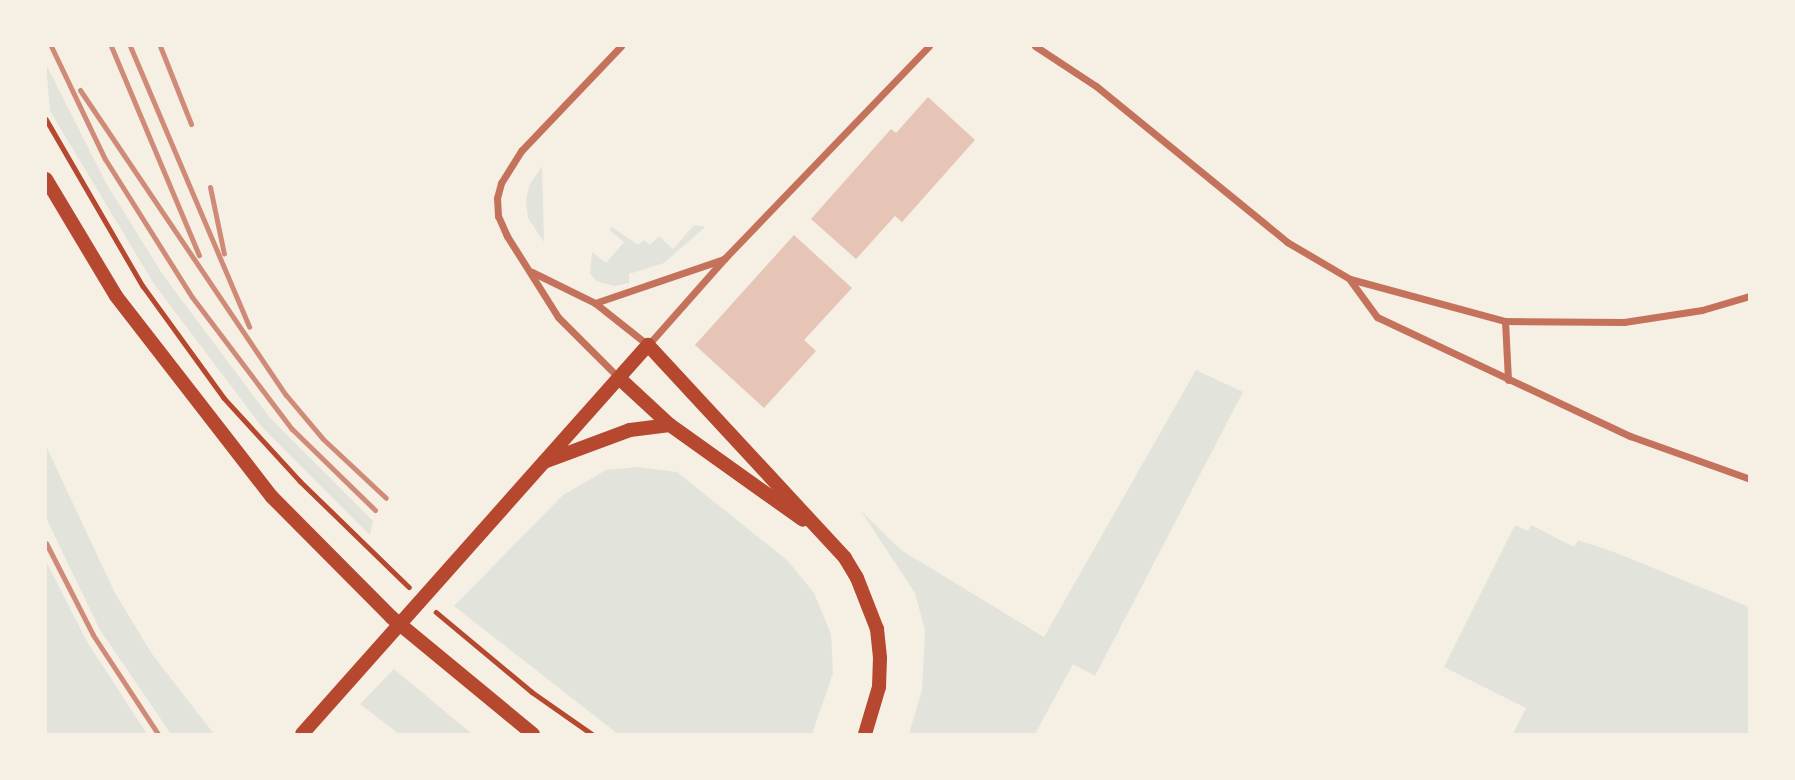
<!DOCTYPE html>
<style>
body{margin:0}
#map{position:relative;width:1795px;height:780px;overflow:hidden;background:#f6efe4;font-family:Montserrat,sans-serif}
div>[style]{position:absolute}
.green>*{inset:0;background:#e2e4dc}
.building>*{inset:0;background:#e6c5b7}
.path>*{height:4.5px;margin:-2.25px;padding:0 2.25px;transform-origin:2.25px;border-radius:2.25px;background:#b5482f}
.minor>*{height:7px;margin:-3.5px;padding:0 3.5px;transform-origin:3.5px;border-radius:3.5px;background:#c5725c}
.secondary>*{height:14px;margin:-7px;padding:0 7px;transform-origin:7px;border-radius:7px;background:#b5482f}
.rail>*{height:5px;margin:-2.5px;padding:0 2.5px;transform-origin:2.5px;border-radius:2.5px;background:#cf8b77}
span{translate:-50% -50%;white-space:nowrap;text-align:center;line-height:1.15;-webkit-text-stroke:5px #f6efe4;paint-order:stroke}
.frame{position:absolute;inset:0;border:47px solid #f6efe4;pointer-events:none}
</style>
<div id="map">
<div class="green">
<i style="clip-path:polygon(46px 64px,106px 183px,163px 275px,270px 418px,373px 521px,370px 535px,262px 427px,154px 284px,50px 111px)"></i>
<i style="clip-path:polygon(542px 166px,544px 242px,528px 218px,526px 201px,529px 186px)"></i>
<i style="clip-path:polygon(694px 225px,705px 227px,664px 263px,629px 274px,629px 283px,614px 286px,596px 281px,590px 273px,592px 252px,606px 263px,624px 242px,609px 230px,612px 227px,638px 245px,644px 240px,650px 245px,659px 236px,673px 249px)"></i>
<i style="clip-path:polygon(1196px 370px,1243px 392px,1095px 676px,1073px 664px,1035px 734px,909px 734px,922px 690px,925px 630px,915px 593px,861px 511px,901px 550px,1044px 637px)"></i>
<i style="clip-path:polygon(46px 446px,115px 593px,152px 654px,214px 734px,171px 734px,100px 630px,46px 518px)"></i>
<i style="clip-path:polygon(638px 467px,677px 472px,788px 561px,814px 593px,831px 634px,833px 673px,812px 734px,618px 734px,454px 606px,563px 495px,606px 470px)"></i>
<i style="clip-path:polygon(1515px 525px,1528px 531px,1531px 525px,1574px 547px,1578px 540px,1614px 552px,1749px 607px,1749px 734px,1513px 734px,1526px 708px,1444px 667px)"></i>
<i style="clip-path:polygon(46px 561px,86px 640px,147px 734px,46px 734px)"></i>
<i style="clip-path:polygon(394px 669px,472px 734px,399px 734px,360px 704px)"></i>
</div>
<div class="building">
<i style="clip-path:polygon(928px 97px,975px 140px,902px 222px,895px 216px,856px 259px,811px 219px,891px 129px,896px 133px)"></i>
<i style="clip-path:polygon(794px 235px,852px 288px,804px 340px,816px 351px,764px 408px,695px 345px)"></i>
</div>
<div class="path">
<i style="left:46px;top:119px;width:193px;rotate:59.9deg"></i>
<i style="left:143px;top:286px;width:138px;rotate:54.1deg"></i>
<i style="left:224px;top:398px;width:113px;rotate:47.5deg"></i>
<i style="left:300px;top:481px;width:152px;rotate:44.2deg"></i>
<i style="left:436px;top:612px;width:125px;rotate:39.8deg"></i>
<i style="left:532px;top:692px;width:73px;rotate:35deg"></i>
</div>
<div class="minor">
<i style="left:1035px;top:46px;width:73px;rotate:33.3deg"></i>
<i style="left:1096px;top:86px;width:247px;rotate:39.2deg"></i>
<i style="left:1287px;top:242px;width:73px;rotate:30.4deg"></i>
<i style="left:1350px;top:279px;width:161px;rotate:15.2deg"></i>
<i style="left:1505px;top:321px;width:119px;rotate:0.5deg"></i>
<i style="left:1624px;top:322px;width:79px;rotate:-8.7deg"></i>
<i style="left:1702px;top:310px;width:50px;rotate:-16.3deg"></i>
<i style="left:532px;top:272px;width:70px;rotate:26.2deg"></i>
<i style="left:595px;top:303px;width:68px;rotate:38.4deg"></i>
<i style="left:648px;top:345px;width:116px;rotate:-48.5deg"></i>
<i style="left:725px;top:258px;width:294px;rotate:-46.1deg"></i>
<i style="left:1350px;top:280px;width:46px;rotate:53.9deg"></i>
<i style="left:1377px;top:317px;width:280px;rotate:25.2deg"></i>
<i style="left:1630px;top:436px;width:127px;rotate:19.7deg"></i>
<i style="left:595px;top:303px;width:136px;rotate:-18.8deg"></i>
<i style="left:1505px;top:321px;width:59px;rotate:87.1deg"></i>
<i style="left:619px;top:378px;width:86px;rotate:-135deg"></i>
<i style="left:558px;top:317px;width:96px;rotate:-122.2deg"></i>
<i style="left:507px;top:236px;width:22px;rotate:-114deg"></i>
<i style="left:498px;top:216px;width:18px;rotate:-93deg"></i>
<i style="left:497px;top:198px;width:16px;rotate:-75deg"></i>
<i style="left:501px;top:183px;width:38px;rotate:-58deg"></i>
<i style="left:521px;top:151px;width:145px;rotate:-46.4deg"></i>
</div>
<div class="secondary">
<i style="left:46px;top:179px;width:136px;rotate:59.1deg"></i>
<i style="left:116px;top:296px;width:254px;rotate:52.2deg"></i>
<i style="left:272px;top:497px;width:169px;rotate:45.2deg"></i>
<i style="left:391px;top:617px;width:184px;rotate:39.5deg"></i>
<i style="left:619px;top:378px;width:69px;rotate:42.7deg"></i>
<i style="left:670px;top:425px;width:163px;rotate:35.5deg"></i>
<i style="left:544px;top:462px;width:92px;rotate:-20.4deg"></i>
<i style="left:630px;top:430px;width:40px;rotate:-7.1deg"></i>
<i style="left:302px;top:734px;width:521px;rotate:-48.35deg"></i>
<i style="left:648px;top:345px;width:290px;rotate:47.2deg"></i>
<i style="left:845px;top:558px;width:23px;rotate:59deg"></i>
<i style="left:857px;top:578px;width:55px;rotate:68.6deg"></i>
<i style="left:877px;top:629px;width:29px;rotate:84deg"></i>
<i style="left:880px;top:658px;width:29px;rotate:92deg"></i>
<i style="left:879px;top:687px;width:49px;rotate:106.6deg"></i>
</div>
<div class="rail">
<i style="left:51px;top:46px;width:125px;rotate:64.5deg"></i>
<i style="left:105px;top:159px;width:163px;rotate:57.8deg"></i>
<i style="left:192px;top:297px;width:166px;rotate:52.9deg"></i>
<i style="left:292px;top:429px;width:116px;rotate:44.3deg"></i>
<i style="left:111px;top:46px;width:227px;rotate:67.2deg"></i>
<i style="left:130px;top:46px;width:305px;rotate:67deg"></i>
<i style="left:160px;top:46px;width:84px;rotate:68.3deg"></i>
<i style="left:80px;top:90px;width:368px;rotate:56deg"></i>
<i style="left:286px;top:395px;width:57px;rotate:49.9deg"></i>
<i style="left:323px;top:439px;width:86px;rotate:43.1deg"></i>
<i style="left:210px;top:187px;width:68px;rotate:78.2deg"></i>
<i style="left:46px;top:543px;width:103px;rotate:62.9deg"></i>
<i style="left:93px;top:635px;width:118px;rotate:56.7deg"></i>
</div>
<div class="frame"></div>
</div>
